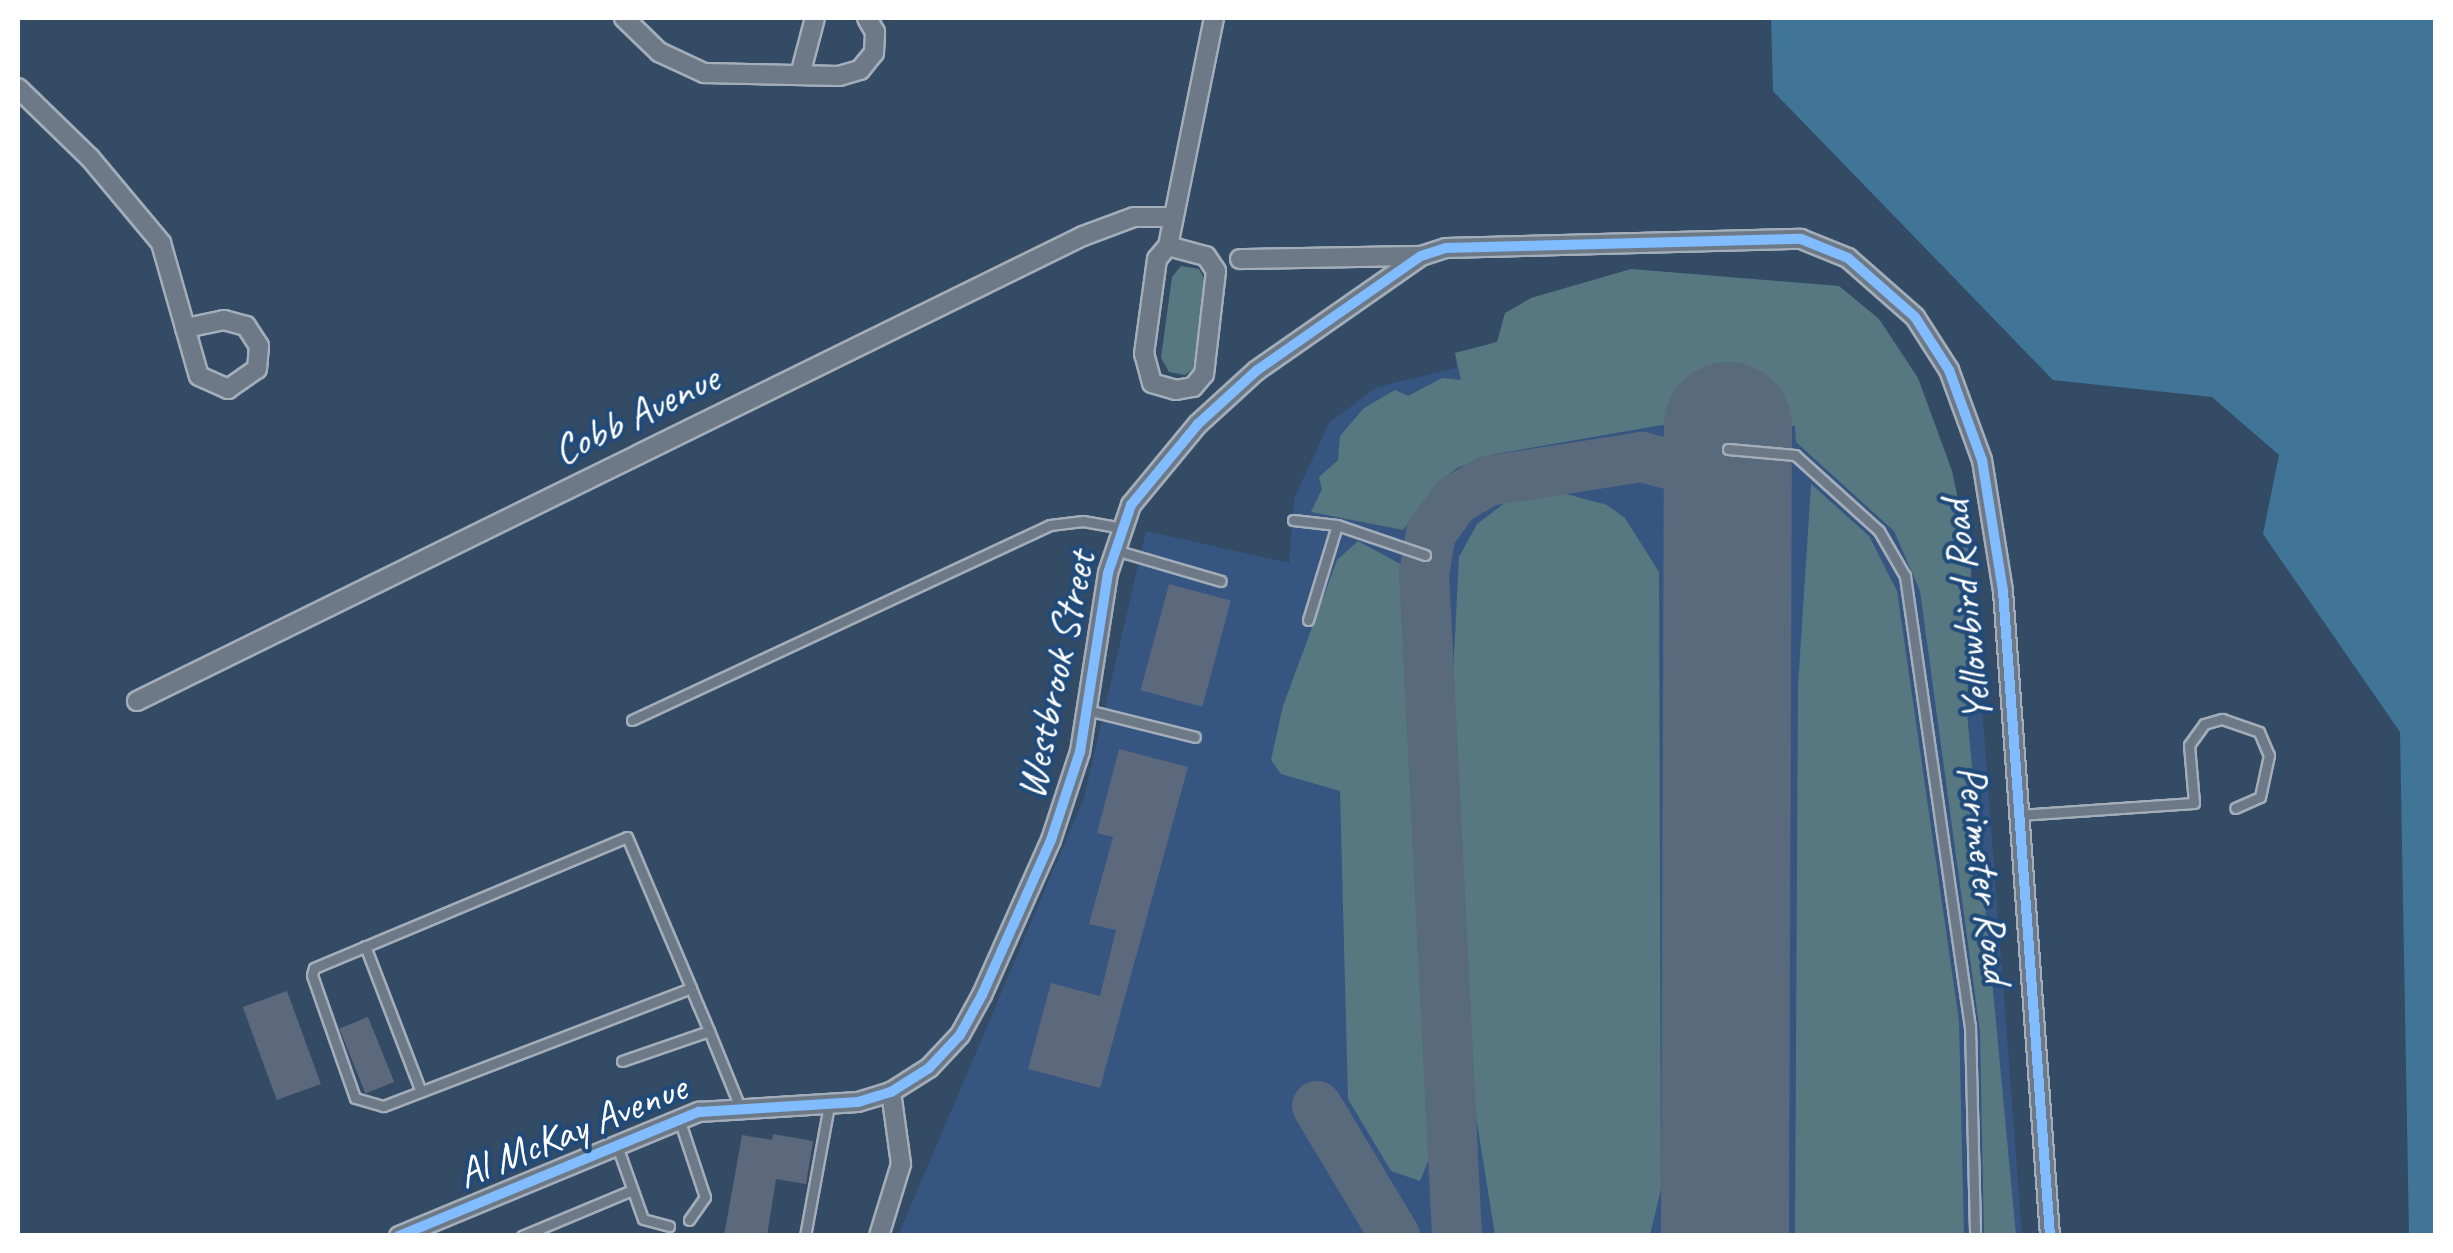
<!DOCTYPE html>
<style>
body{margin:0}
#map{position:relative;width:2453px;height:1253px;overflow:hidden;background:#344b65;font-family:Caveat,sans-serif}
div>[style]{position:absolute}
.built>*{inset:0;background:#365581}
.green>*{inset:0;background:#577880}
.water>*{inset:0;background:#407598}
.taxiway>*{height:50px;margin:-25px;padding:0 25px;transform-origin:25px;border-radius:25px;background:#596a7d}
.runway>*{height:128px;margin:-64px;padding:0 64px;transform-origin:64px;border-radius:64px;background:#596a7d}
.building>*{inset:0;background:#5c687c;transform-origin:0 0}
.roads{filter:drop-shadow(2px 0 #a4aeba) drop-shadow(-2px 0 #a4aeba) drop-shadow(0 2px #a4aeba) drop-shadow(0 -2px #a4aeba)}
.lane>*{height:9px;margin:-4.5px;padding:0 4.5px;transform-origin:4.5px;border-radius:4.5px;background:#6d7986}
.street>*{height:18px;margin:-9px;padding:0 9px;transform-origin:9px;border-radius:9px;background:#6d7986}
.cycleway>*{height:10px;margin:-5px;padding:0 5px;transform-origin:5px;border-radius:5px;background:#80bcff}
span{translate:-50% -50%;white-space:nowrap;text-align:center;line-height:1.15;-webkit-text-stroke:8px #1f4a7a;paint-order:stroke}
.street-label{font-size:42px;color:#fff}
.frame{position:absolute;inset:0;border:20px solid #fff;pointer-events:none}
</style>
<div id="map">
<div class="built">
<i style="clip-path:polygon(1631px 269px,1839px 286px,1879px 319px,1918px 378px,1952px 471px,1971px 561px,2022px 1235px,898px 1236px,1084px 798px,1146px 531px,1289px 563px,1294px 499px,1329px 423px,1377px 387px,1456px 368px,1455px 353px,1497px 342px,1505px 313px,1532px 298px)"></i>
</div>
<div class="green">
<i style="clip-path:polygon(1181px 266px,1199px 269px,1205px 280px,1193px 369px,1185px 375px,1169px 372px,1161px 358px,1172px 277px)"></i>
<i style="clip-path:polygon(1631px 269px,1839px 286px,1879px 319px,1918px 378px,1952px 471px,1971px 562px,1967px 713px,2016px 1235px,1984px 1235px,1980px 1032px,1920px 591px,1894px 531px,1796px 442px,1795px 426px,1662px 425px,1496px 454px,1457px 468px,1438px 483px,1403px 530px,1311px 512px,1322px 489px,1319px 477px,1338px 460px,1340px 436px,1364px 408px,1395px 390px,1408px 396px,1442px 378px,1461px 380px,1455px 353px,1497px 342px,1505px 313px,1531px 298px)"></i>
<i style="clip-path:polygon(1811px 484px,1869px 536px,1897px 591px,1959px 1021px,1964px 1235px,1795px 1235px,1798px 686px)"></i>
<i style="clip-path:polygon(1555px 491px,1607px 505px,1625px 518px,1659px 572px,1661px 1189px,1650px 1235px,1495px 1235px,1471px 1085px,1452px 695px,1459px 557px,1477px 524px,1506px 502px)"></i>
<i style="clip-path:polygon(1358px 541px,1402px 565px,1432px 1151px,1420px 1181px,1391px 1171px,1348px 1099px,1340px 791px,1281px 774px,1271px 760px,1283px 706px,1337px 560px)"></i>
</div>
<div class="water">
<i style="clip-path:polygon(1771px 18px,2435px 18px,2435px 1235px,2409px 1235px,2400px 732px,2263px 534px,2279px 455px,2212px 397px,2053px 380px,1773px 91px)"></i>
</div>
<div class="taxiway">
<i style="left:1317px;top:1106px;width:152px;rotate:59deg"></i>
<i style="left:1457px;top:1236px;width:663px;rotate:-92.85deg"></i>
<i style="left:1424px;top:574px;width:42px;rotate:-80.3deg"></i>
<i style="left:1431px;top:533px;width:41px;rotate:-54deg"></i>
<i style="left:1455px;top:500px;width:38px;rotate:-30deg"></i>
<i style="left:1488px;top:481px;width:156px;rotate:-8.9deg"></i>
<i style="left:1642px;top:457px;width:35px;rotate:15deg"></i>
<i style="left:1676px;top:466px;width:37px;rotate:38deg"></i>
<i style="left:1705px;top:489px;width:32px;rotate:62deg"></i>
<i style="left:1720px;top:517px;width:38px;rotate:79deg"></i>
<i style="left:1716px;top:1236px;width:34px;rotate:-75deg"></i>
</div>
<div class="runway">
<i style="left:1725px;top:1236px;width:810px;rotate:-89.79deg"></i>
</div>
<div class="building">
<i style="left:1169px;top:584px;width:64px;height:110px;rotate:15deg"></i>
<i style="clip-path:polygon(1119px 749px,1188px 767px,1100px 1088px,1028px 1069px,1051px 983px,1100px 996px,1116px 930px,1089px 924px,1113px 837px,1097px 833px)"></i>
<i style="left:287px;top:991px;width:99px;height:47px;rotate:70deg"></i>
<i style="left:368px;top:1017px;width:70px;height:31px;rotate:68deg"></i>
<i style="clip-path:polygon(773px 1134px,813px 1141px,806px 1184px,776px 1179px,767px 1236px,724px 1236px,742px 1135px,772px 1140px)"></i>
</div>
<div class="roads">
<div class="lane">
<i style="left:1728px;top:449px;width:67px;rotate:5.1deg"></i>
<i style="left:1795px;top:455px;width:113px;rotate:42.1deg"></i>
<i style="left:1879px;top:531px;width:52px;rotate:60deg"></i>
<i style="left:1905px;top:576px;width:455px;rotate:81.8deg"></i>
<i style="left:1970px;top:1026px;width:210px;rotate:88.6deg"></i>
<i style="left:1293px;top:520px;width:44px;rotate:6.5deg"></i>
<i style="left:1337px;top:525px;width:93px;rotate:18.8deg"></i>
<i style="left:1115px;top:550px;width:110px;rotate:16.3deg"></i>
<i style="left:1308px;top:620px;width:99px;rotate:-73deg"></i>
<i style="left:1087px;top:710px;width:111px;rotate:14deg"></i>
<i style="left:632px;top:720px;width:461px;rotate:-25deg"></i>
<i style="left:1050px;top:525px;width:33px;rotate:-7deg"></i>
<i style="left:1083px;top:521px;width:40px;rotate:10deg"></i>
<i style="left:2019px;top:815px;width:175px;rotate:-3.9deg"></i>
<i style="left:2194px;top:803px;width:58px;rotate:-94.9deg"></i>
<i style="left:2189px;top:745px;width:26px;rotate:-54deg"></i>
<i style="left:2204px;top:724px;width:19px;rotate:-16deg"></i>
<i style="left:2222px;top:719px;width:39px;rotate:19deg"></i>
<i style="left:2259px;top:732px;width:25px;rotate:67deg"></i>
<i style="left:2269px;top:755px;width:43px;rotate:102.1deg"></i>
<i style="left:2260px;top:797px;width:27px;rotate:156deg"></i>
<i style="left:365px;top:946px;width:156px;rotate:69deg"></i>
<i style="left:691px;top:988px;width:330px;rotate:159deg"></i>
<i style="left:383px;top:1106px;width:29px;rotate:-164deg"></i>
<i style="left:355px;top:1098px;width:130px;rotate:-109.3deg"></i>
<i style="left:312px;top:975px;width:7px;rotate:-74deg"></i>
<i style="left:314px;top:968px;width:339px;rotate:-22.7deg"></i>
<i style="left:627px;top:837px;width:164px;rotate:67deg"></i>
<i style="left:691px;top:988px;width:18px;rotate:68deg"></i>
<i style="left:698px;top:1005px;width:28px;rotate:67deg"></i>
<i style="left:709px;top:1031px;width:80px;rotate:67.9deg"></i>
<i style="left:622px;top:1061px;width:92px;rotate:-19deg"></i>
<i style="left:679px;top:1119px;width:82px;rotate:71.6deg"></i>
<i style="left:705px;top:1197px;width:28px;rotate:125deg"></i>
<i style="left:617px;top:1146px;width:77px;rotate:70.4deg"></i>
<i style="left:643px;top:1219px;width:27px;rotate:15deg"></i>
<i style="left:522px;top:1236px;width:119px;rotate:-22.7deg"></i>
<i style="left:805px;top:1236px;width:133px;rotate:-79.6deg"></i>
</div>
<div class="street">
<i style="left:624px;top:18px;width:49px;rotate:44.2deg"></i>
<i style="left:659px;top:52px;width:50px;rotate:25deg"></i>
<i style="left:704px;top:73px;width:135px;rotate:1.3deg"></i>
<i style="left:839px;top:76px;width:22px;rotate:-16deg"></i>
<i style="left:860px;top:70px;width:22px;rotate:-51deg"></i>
<i style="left:874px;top:53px;width:21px;rotate:-87deg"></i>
<i style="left:875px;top:32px;width:16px;rotate:-120deg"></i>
<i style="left:800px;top:75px;width:59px;rotate:-75.3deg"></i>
<i style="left:18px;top:88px;width:100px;rotate:44.2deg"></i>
<i style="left:90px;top:158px;width:111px;rotate:50.1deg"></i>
<i style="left:161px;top:243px;width:138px;rotate:74.1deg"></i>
<i style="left:199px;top:376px;width:32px;rotate:24deg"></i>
<i style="left:228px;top:389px;width:35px;rotate:-35deg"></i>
<i style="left:257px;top:369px;width:23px;rotate:-85deg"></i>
<i style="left:259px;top:346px;width:24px;rotate:-123deg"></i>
<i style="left:246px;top:326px;width:23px;rotate:-165deg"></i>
<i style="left:224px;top:320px;width:40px;rotate:168deg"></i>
<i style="left:1168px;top:246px;width:39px;rotate:15deg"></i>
<i style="left:1206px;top:256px;width:18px;rotate:56deg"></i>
<i style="left:1216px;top:271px;width:104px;rotate:96.6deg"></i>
<i style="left:1204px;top:374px;width:17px;rotate:130deg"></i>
<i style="left:1193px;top:387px;width:17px;rotate:170deg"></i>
<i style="left:1176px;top:390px;width:25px;rotate:-164deg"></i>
<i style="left:1152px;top:383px;width:30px;rotate:-105deg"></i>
<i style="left:1144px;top:354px;width:96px;rotate:-82.2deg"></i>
<i style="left:1157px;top:259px;width:17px;rotate:-50deg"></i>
<i style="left:1168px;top:246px;width:233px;rotate:-78.6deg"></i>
<i style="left:1240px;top:259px;width:179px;rotate:-1deg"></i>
<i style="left:137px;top:701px;width:1054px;rotate:-26.18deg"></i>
<i style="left:1083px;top:236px;width:54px;rotate:-20.4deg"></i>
<i style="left:1134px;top:217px;width:39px"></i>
<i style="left:399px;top:1236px;width:325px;rotate:-22.5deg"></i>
<i style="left:699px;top:1112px;width:159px;rotate:-3.6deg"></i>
<i style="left:858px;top:1102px;width:34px;rotate:-17deg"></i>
<i style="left:891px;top:1092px;width:45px;rotate:-32.3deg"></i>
<i style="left:929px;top:1068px;width:45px;rotate:-46.8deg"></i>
<i style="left:960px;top:1035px;width:46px;rotate:-61.2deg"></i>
<i style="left:982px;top:995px;width:170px;rotate:-66deg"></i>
<i style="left:1051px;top:840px;width:93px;rotate:-71.8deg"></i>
<i style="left:1080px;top:752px;width:181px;rotate:-81.1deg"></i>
<i style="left:1108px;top:573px;width:72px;rotate:-71.3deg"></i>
<i style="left:1131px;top:505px;width:105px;rotate:-50.4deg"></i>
<i style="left:1198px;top:424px;width:79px;rotate:-42.4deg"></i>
<i style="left:1256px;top:371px;width:201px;rotate:-34.9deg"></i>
<i style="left:1421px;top:256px;width:26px;rotate:-18deg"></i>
<i style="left:1446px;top:248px;width:355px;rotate:-1.5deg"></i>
<i style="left:1801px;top:239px;width:51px;rotate:22deg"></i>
<i style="left:1848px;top:258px;width:89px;rotate:41.4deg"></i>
<i style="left:1915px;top:317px;width:63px;rotate:57.3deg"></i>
<i style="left:1949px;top:370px;width:96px;rotate:69.9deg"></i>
<i style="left:1982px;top:460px;width:133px;rotate:80.9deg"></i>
<i style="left:2003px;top:591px;width:647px;rotate:85.83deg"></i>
<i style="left:879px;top:1236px;width:75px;rotate:-73deg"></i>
<i style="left:901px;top:1164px;width:73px;rotate:-97.9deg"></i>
</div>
</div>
<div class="cycleway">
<i style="left:399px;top:1236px;width:325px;rotate:-22.5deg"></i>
<i style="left:699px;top:1112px;width:159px;rotate:-3.6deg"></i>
<i style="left:858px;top:1102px;width:34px;rotate:-17deg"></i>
<i style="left:891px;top:1092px;width:45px;rotate:-32.3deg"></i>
<i style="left:929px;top:1068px;width:45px;rotate:-46.8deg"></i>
<i style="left:960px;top:1035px;width:46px;rotate:-61.2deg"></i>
<i style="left:982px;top:995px;width:170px;rotate:-66deg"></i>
<i style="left:1051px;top:840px;width:93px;rotate:-71.8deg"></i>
<i style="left:1080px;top:752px;width:181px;rotate:-81.1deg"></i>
<i style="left:1108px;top:573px;width:72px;rotate:-71.3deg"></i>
<i style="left:1131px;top:505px;width:105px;rotate:-50.4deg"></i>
<i style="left:1198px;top:424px;width:79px;rotate:-42.4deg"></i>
<i style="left:1256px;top:371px;width:201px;rotate:-34.9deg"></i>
<i style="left:1421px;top:256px;width:26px;rotate:-18deg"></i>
<i style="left:1446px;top:248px;width:355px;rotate:-1.5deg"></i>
<i style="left:1801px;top:239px;width:51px;rotate:22deg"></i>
<i style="left:1848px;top:258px;width:89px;rotate:41.4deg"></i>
<i style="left:1915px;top:317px;width:63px;rotate:57.3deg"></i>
<i style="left:1949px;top:370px;width:96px;rotate:69.9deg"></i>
<i style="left:1982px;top:460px;width:133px;rotate:80.9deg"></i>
<i style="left:2003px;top:591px;width:647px;rotate:85.83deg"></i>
</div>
<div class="street-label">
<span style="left:636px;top:415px;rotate:-26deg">Cobb Avenue</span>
<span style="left:1967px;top:611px;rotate:-96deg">Yellowbird Road</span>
<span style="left:1056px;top:675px;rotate:-78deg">Westbrook Street</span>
<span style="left:1984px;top:874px;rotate:83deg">Perimeter Road</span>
<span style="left:572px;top:1131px;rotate:-22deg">Al McKay Avenue</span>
</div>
<div class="frame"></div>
</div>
